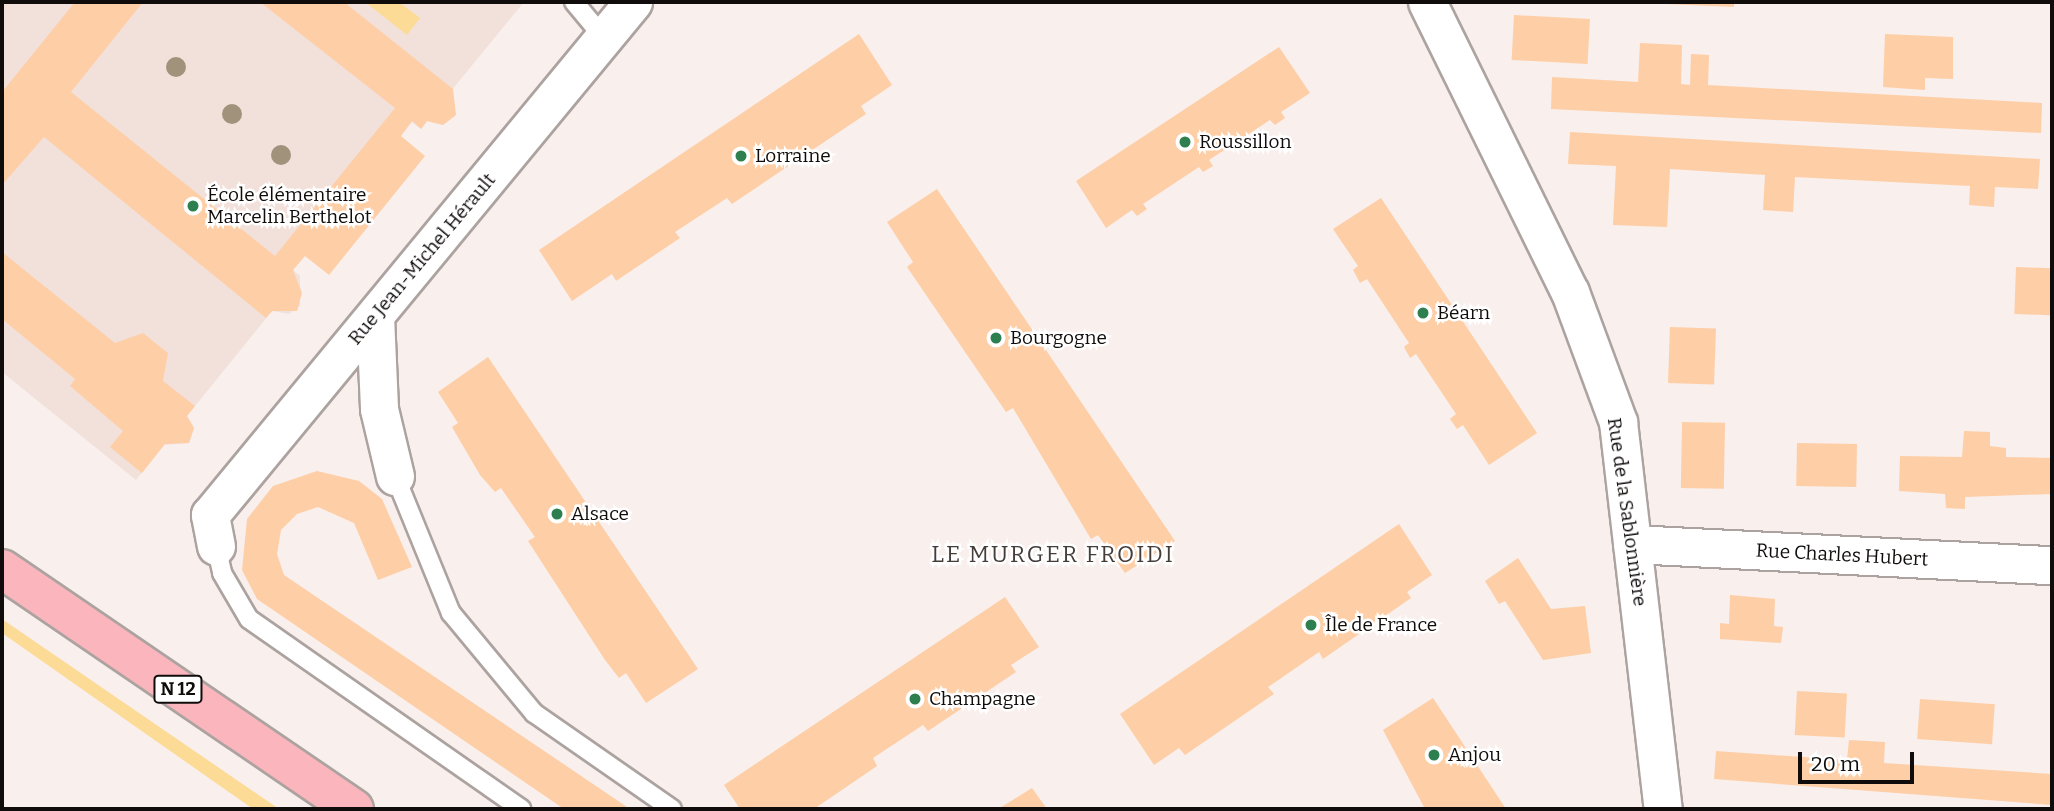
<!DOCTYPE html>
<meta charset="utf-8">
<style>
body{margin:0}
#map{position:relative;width:2054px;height:811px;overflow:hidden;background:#f9efec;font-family:Bitter,serif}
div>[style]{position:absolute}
.built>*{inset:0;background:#f2e1db}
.green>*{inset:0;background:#fcdb97}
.building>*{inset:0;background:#fecea6;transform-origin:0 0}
.roads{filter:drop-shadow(2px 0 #aca3a0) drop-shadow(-2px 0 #aca3a0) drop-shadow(0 2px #aca3a0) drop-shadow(0 -2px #aca3a0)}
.lane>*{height:18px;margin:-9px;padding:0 9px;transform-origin:9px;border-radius:9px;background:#fff}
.street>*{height:37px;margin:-18.5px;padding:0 18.5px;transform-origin:18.5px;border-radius:18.5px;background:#fff}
.primary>*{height:38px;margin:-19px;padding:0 19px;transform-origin:19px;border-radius:19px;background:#fbb5bc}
.trees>*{width:20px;height:20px;margin:-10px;border-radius:50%;background:#a1937b}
.dots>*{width:19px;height:19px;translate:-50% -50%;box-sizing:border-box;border:4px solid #fff;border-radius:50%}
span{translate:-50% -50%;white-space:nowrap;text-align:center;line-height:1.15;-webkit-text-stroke:5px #fff;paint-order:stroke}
.shield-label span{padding:2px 5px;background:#fff;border:2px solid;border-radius:5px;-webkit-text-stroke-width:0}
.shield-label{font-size:18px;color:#0f0c0b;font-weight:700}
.poi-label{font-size:19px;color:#0f0c0b}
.left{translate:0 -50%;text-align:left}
.street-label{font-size:19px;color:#0f0c0b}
.quarter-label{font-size:23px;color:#443d3a;letter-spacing:2px}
.frame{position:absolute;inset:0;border:4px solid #0f0c0b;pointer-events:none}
.scale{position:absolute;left:1798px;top:752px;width:116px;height:32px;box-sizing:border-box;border:4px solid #0f0c0b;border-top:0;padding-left:9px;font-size:21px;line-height:24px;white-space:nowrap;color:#0f0c0b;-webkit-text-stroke:5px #fff;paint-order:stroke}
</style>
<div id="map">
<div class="built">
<i style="clip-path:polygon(2px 2px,524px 2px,451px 91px,456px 115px,443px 125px,427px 121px,421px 129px,412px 122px,293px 270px,300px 276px,300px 306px,289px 314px,272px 311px,187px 416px,194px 428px,189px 443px,164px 445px,136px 480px,2px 372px)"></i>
</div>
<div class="green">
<i style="clip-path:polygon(365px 2px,399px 2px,420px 18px,407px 35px)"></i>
<i style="clip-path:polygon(2px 619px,279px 809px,253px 809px,2px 633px)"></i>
</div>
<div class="building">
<i style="clip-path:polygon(75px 2px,143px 2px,71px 92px,275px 256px,395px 108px,260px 2px,344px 2px,453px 89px,456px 115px,443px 125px,427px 121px,421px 129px,412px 121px,401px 136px,425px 156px,329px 275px,305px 256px,293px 270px,302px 293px,297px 311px,272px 311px,266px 318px,44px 137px,2px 185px,2px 92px)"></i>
<i style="clip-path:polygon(1666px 2px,1734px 2px,1734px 7px,1666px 4px)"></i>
<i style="left:1514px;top:15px;width:76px;height:45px;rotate:3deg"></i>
<i style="clip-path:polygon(859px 34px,892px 85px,861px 106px,866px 114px,732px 204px,727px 198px,675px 232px,680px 238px,616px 281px,612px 274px,572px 301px,539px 250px)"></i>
<i style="clip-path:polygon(1885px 34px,1953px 37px,1953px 79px,1925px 78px,1925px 90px,1883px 87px)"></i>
<i style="clip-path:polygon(1640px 43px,1682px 45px,1681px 84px,1690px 85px,1691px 54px,1709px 55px,1708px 85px,2042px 103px,2041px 133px,1551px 109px,1552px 77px,1638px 82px)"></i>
<i style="clip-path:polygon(1279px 47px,1310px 93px,1281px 112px,1285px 118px,1275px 125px,1270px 120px,1209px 160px,1213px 166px,1203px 172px,1199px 167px,1143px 204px,1147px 209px,1137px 216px,1132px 210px,1106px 228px,1076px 181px)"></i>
<i style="clip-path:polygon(1570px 132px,2040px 159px,2038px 189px,1995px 187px,1994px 207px,1969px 205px,1970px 186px,1795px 177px,1793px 212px,1763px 210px,1765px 175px,1670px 169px,1667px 227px,1613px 225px,1616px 166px,1568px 164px)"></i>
<i style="clip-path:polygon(937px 189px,1175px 541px,1125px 573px,1098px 535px,1091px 539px,1013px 408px,1006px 412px,907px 267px,913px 262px,887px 222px)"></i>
<i style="clip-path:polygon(1381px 198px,1537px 433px,1489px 465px,1463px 425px,1457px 429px,1450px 419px,1456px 414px,1416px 354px,1410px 358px,1404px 347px,1409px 343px,1367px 279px,1360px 283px,1353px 270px,1358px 266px,1333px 229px)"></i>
<i style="clip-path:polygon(2px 252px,115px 343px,143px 333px,168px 353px,163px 381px,195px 406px,187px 416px,194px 428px,189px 443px,165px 444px,142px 473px,110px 447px,123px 431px,70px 386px,75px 379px,2px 319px)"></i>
<i style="left:2016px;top:267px;width:36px;height:47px;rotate:2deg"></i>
<i style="left:1670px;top:327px;width:46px;height:56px;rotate:2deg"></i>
<i style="clip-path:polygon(488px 357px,698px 669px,646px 703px,626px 673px,619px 678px,605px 660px,528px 541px,535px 537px,501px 488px,495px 492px,480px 475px,452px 427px,458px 423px,438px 392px)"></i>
<i style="left:1682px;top:422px;width:43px;height:66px;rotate:1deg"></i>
<i style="clip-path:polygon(1964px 431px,1990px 432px,1990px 446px,2006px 448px,2006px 457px,2052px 458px,2052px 494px,1965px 497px,1965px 509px,1946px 508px,1945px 494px,1899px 491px,1900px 456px,1962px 457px)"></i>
<i style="left:1797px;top:443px;width:60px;height:43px;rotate:1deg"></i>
<i style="clip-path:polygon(317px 471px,359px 481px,382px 499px,412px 567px,378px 580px,354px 523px,318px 507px,297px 514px,281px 530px,277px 554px,284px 575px,630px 809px,564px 809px,257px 599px,242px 570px,247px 519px,273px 486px)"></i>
<i style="clip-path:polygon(1399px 524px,1432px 575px,1407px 592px,1411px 598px,1323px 659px,1319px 652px,1268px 687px,1274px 694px,1185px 755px,1179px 748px,1154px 765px,1120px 714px)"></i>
<i style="clip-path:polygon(1518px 558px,1551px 609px,1585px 606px,1591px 653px,1543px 660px,1505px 601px,1499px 604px,1485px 581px)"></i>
<i style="clip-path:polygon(1730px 595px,1775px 599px,1774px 626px,1783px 627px,1781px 643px,1720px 639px,1720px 623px,1729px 624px)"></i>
<i style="clip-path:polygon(1005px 597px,1039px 647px,1011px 665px,1016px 672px,928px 731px,923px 725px,873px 758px,877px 766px,814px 809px,740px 809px,724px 785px)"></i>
<i style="left:1797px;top:691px;width:50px;height:44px;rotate:3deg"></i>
<i style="clip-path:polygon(1433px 698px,1506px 809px,1425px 809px,1383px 730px)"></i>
<i style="left:1920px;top:699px;width:75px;height:40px;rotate:4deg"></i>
<i style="clip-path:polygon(1849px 740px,1885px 742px,1884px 763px,2052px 774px,2052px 805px,1714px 779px,1716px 751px,1847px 760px)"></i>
<i style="clip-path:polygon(1032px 788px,1047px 809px,998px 809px)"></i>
</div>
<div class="roads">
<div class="lane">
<i style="left:574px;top:2px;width:47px;rotate:50.2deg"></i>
<i style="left:395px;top:476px;width:148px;rotate:67.8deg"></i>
<i style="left:451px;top:613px;width:130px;rotate:50.3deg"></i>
<i style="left:534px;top:713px;width:168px;rotate:34.8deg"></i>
<i style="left:216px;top:546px;width:28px;rotate:77deg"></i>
<i style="left:222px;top:573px;width:53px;rotate:59.6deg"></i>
<i style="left:249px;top:619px;width:332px;rotate:34.9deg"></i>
</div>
<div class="street">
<i style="left:1427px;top:2px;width:323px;rotate:63.8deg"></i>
<i style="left:1570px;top:292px;width:139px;rotate:69.7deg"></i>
<i style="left:1618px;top:422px;width:390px;rotate:83.4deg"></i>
<i style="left:375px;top:316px;width:93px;rotate:87.5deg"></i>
<i style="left:379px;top:409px;width:69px;rotate:76.6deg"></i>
<i style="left:1632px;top:544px;width:421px;rotate:2.9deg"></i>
<i style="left:216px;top:546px;width:32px;rotate:-101deg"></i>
<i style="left:210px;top:515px;width:665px;rotate:-50.49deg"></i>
</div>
<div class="primary">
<i style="left:2px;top:569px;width:426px;rotate:34.3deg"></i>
</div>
</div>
<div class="trees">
<i style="left:176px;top:67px"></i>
<i style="left:232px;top:114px"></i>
<i style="left:281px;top:155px"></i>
</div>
<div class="dots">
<i style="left:1185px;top:142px;background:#2d7f50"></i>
<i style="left:741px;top:156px;background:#2d7f50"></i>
<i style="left:193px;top:206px;background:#2d7f50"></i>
<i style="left:1423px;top:313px;background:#2d7f50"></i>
<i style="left:996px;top:338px;background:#2d7f50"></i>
<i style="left:557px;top:514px;background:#2d7f50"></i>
<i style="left:1311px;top:625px;background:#2d7f50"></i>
<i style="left:915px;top:699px;background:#2d7f50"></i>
<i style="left:1434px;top:755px;background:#2d7f50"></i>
</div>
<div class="shield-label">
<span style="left:178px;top:689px">N 12</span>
</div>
<div class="poi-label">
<span class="left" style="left:1199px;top:142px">Roussillon</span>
<span class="left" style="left:755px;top:156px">Lorraine</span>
<span class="left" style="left:207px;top:206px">École élémentaire<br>Marcelin Berthelot</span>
<span class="left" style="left:1437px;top:313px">Béarn</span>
<span class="left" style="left:1010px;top:338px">Bourgogne</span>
<span class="left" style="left:571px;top:514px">Alsace</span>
<span class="left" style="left:1325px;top:625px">Île de France</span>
<span class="left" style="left:929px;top:699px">Champagne</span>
<span class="left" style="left:1448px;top:755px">Anjou</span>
</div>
<div class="street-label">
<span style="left:422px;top:259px;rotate:-50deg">Rue Jean-Michel Hérault</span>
<span style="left:1627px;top:512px;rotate:82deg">Rue de la Sablonnière</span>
<span style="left:1842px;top:555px;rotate:3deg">Rue Charles Hubert</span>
</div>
<div class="quarter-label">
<span style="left:1053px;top:554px">LE MURGER FROIDI</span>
</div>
<div class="frame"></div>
<div class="scale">20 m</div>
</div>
